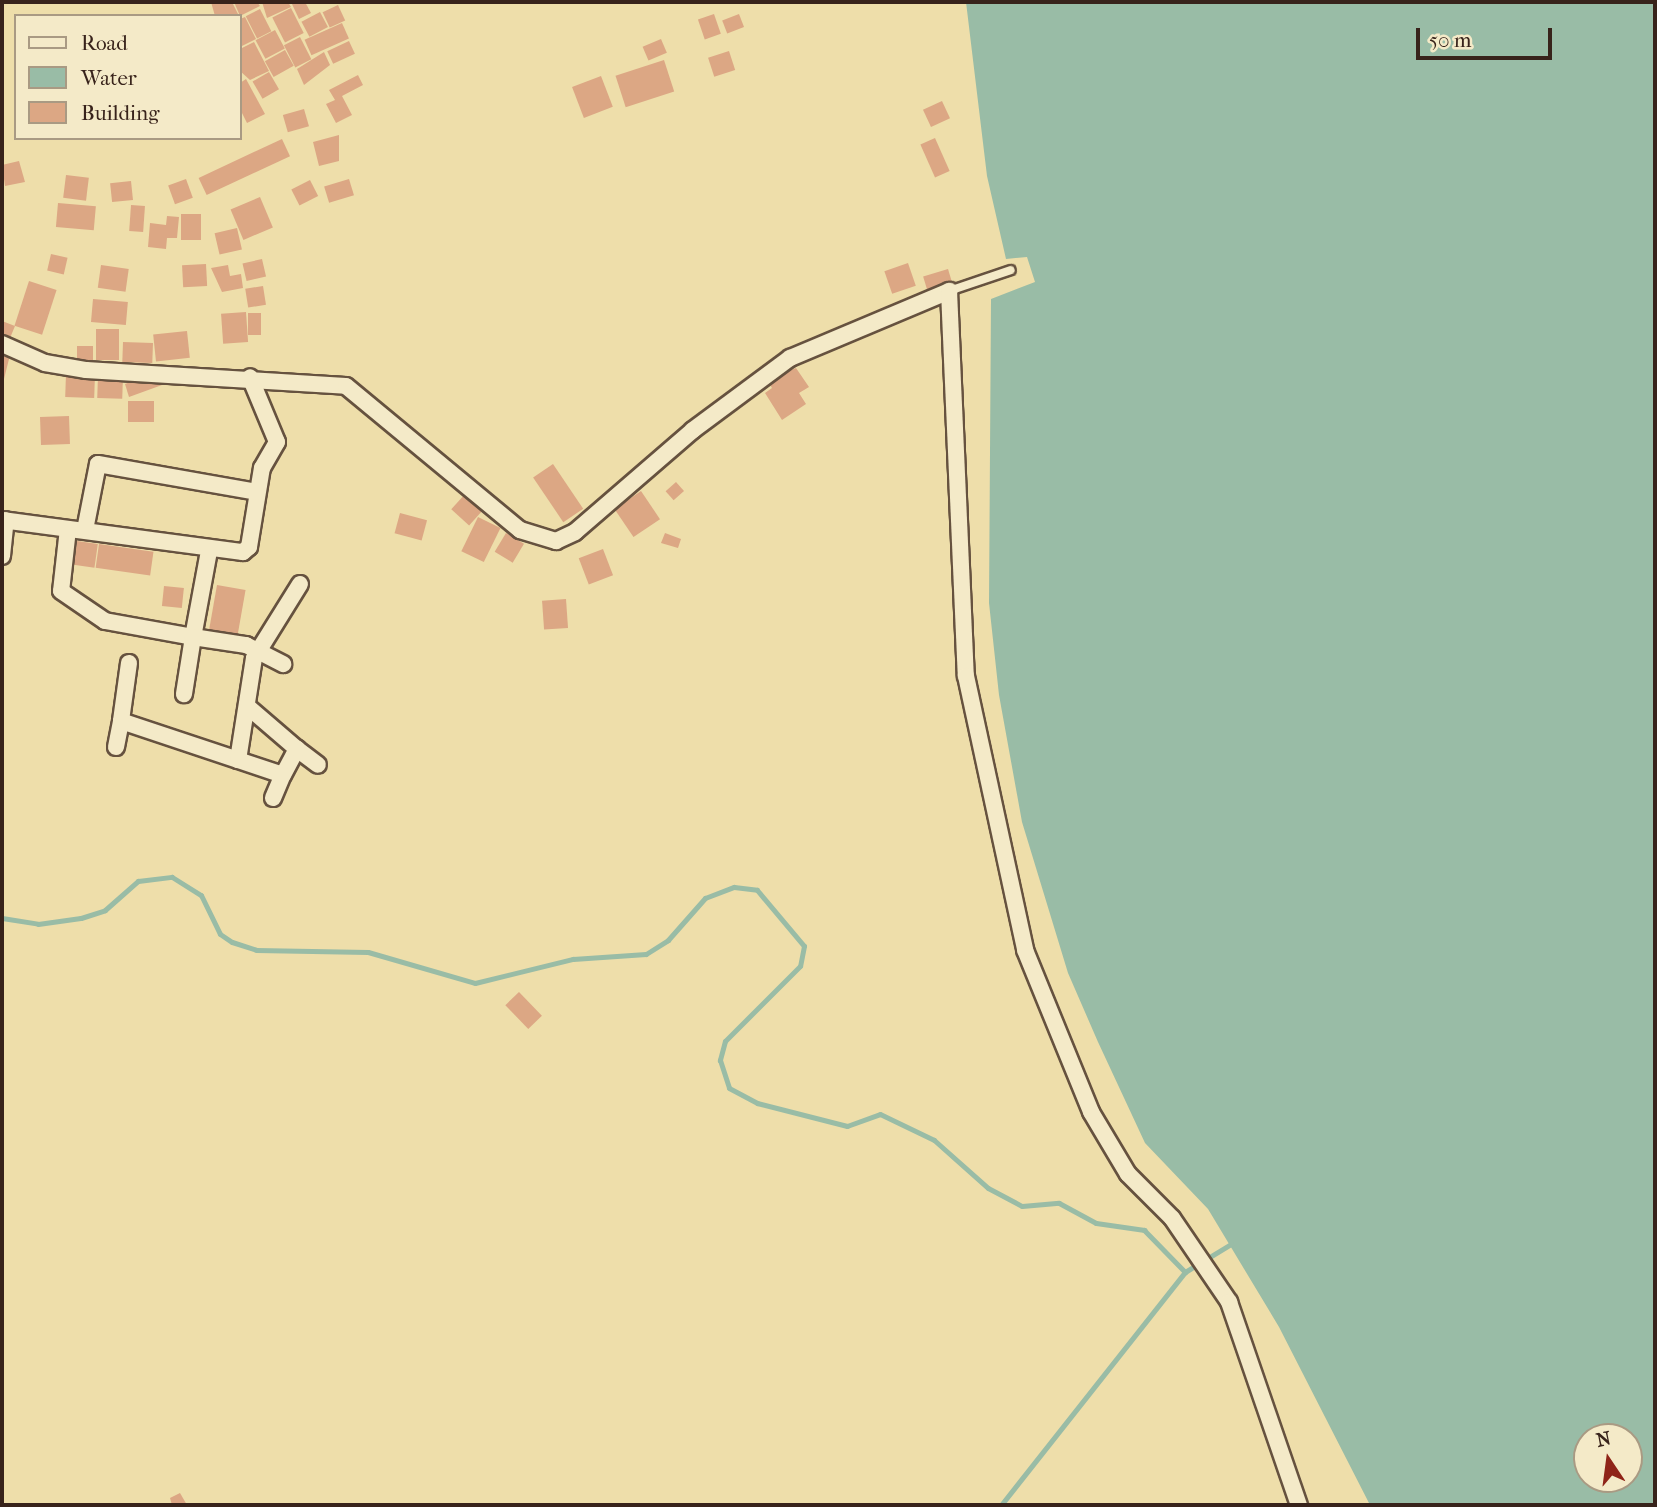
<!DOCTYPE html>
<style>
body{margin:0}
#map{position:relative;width:1657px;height:1507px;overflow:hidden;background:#eedeaa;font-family:"IM FELL French Canon",serif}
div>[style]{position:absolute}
.water>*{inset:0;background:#99bca6}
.stream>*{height:5px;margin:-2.5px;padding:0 2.5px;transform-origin:2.5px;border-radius:2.5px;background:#99bca6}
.building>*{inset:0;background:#dca784;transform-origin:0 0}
.roads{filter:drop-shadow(2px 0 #66523f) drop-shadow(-2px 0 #66523f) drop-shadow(0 2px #66523f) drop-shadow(0 -2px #66523f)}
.lane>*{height:8px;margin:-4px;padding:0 4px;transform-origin:4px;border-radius:4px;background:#f4eac8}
.street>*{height:16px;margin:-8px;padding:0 8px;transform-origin:8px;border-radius:8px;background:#f4eac8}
span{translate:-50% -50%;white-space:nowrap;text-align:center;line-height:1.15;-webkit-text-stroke:5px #f4eac8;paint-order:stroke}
.frame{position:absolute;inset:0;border:4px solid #38231b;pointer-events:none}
.legend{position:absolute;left:14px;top:14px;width:228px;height:126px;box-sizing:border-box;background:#f4eac8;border:2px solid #a99a83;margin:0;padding:9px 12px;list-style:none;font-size:21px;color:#38231b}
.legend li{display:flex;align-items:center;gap:14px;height:35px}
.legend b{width:35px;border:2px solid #a99a83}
.north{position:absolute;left:1573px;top:1423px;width:70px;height:70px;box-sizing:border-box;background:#f4eac8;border:2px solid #a99a83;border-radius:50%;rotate:347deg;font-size:19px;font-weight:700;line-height:28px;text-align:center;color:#38231b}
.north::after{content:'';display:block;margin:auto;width:24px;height:32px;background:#8f2418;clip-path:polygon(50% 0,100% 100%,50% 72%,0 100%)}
.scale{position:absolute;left:1416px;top:28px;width:136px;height:32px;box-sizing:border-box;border:4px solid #38231b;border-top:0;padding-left:9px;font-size:21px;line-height:24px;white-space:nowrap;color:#38231b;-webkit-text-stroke:5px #f4eac8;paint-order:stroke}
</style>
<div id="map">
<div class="water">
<i style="clip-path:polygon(evenodd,966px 2px,1655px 2px,1655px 1505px,1370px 1505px,1279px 1327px,1208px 1209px,1145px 1143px,1098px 1042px,1068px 973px,1022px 822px,999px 695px,989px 603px,991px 299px,1035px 282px,1027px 257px,1006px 259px,987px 176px,966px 2px,1587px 1437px,1629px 1437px,1629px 1479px,1587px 1479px,1587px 1437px)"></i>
</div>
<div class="stream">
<i style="left:2px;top:918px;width:36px;rotate:9deg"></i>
<i style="left:38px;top:924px;width:43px;rotate:-7.9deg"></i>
<i style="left:81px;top:918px;width:25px;rotate:-18deg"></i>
<i style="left:105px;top:910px;width:44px;rotate:-41.3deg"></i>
<i style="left:138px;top:881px;width:34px;rotate:-7deg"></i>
<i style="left:172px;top:877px;width:34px;rotate:32deg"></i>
<i style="left:201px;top:895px;width:43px;rotate:64deg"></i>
<i style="left:220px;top:934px;width:14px;rotate:34deg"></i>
<i style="left:232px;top:942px;width:25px;rotate:18deg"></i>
<i style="left:256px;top:950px;width:112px;rotate:1deg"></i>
<i style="left:368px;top:952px;width:111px;rotate:16.2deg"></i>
<i style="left:475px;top:983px;width:101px;rotate:-13.8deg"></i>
<i style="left:573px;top:959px;width:73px;rotate:-3.9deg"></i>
<i style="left:646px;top:954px;width:26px;rotate:-32deg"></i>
<i style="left:668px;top:940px;width:56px;rotate:-48.6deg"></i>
<i style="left:705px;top:898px;width:31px;rotate:-21deg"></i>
<i style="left:734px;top:887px;width:23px;rotate:7deg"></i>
<i style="left:757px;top:890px;width:73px;rotate:50deg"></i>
<i style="left:804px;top:946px;width:20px;rotate:101deg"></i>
<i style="left:800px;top:966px;width:106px;rotate:135deg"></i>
<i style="left:725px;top:1041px;width:20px;rotate:105deg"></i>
<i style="left:720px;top:1060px;width:29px;rotate:72deg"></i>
<i style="left:729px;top:1088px;width:32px;rotate:28deg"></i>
<i style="left:757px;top:1103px;width:93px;rotate:14.3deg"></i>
<i style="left:847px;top:1126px;width:35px;rotate:-20deg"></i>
<i style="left:880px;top:1114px;width:60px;rotate:25.7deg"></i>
<i style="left:934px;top:1140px;width:72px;rotate:41.6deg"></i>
<i style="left:988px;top:1188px;width:38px;rotate:28deg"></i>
<i style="left:1022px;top:1206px;width:37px;rotate:-5deg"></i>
<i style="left:1059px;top:1203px;width:42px;rotate:28.4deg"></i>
<i style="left:1096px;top:1223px;width:49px;rotate:8.3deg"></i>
<i style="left:1144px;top:1230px;width:59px;rotate:45.7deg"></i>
<i style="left:1001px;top:1505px;width:297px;rotate:-51.7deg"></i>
<i style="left:1185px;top:1272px;width:54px;rotate:-31.3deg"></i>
</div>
<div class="building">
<i style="clip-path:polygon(211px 2px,232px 2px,239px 16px,215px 16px)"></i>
<i style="clip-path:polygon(234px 2px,257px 2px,260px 6px,240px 16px)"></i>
<i style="clip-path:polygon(262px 2px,288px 2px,291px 7px,267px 18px)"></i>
<i style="clip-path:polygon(291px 2px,305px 2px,311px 13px,299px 19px)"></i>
<i style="left:338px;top:5px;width:17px;height:17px;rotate:65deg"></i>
<i style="left:291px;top:8px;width:28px;height:21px;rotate:63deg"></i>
<i style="left:260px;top:9px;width:25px;height:16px;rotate:63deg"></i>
<i style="left:320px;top:12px;width:17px;height:21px;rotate:62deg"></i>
<i style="left:714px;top:14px;width:21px;height:17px;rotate:71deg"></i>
<i style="left:739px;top:14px;width:14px;height:18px;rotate:69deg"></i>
<i style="clip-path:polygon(245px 17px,256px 39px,240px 47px,240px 19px)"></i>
<i style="left:342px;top:23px;width:17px;height:41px;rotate:66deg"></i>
<i style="left:275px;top:30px;width:21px;height:22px;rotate:62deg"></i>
<i style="left:300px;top:37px;width:25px;height:18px;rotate:63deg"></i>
<i style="left:661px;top:39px;width:15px;height:20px;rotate:67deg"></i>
<i style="left:349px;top:41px;width:14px;height:24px;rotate:65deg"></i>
<i style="clip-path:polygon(254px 42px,269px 71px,250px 80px,240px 71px,240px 49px)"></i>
<i style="left:285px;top:50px;width:18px;height:23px;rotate:61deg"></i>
<i style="left:729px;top:51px;width:20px;height:22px;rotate:72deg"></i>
<i style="clip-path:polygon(324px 52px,330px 65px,304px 85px,297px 69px)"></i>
<i style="left:664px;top:60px;width:33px;height:51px;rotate:72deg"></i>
<i style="left:269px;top:72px;width:20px;height:19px;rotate:60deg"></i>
<i style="clip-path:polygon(358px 75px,363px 85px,342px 96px,352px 115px,336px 123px,326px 104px,335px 100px,329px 90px)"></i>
<i style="left:601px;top:76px;width:33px;height:31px;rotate:69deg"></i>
<i style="clip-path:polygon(246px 79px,265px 114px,247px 123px,240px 109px,240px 83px)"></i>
<i style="left:942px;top:101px;width:19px;height:21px;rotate:65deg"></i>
<i style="left:304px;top:109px;width:18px;height:22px;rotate:74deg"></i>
<i style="clip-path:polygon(339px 135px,339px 161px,319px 166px,313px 142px)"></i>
<i style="left:935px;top:138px;width:36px;height:16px;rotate:66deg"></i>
<i style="left:282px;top:139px;width:19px;height:92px;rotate:65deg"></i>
<i style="clip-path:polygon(19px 161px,25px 182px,5px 186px,2px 165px)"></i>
<i style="left:66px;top:175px;width:23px;height:23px;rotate:7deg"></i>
<i style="left:186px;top:179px;width:20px;height:19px;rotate:70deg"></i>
<i style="left:349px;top:179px;width:17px;height:26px;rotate:73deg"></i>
<i style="left:310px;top:180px;width:18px;height:21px;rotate:63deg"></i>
<i style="left:131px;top:181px;width:19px;height:21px;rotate:84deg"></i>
<i style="left:260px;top:197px;width:33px;height:32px;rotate:67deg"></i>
<i style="left:58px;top:203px;width:38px;height:24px;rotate:5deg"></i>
<i style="left:131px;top:205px;width:14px;height:26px;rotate:4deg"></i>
<i style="left:181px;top:214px;width:20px;height:26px"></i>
<i style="clip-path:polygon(167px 216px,179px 217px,177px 238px,167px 238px,166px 249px,148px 247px,150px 223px,166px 225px)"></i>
<i style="left:237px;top:228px;width:22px;height:23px;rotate:77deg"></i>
<i style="left:51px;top:254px;width:17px;height:17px;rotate:13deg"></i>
<i style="left:262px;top:259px;width:18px;height:20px;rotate:77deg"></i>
<i style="left:908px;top:263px;width:24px;height:25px;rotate:71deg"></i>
<i style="left:206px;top:264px;width:22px;height:24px;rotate:87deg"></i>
<i style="left:101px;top:265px;width:28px;height:23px;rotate:8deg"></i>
<i style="clip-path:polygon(228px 265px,230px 276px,241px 274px,243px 288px,222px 292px,211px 268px)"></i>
<i style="left:948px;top:269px;width:14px;height:26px;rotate:73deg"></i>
<i style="left:29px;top:281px;width:29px;height:47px;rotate:18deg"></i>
<i style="left:263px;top:286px;width:19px;height:18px;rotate:81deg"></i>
<i style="left:93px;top:299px;width:35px;height:23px;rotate:5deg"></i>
<i style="left:246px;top:312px;width:30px;height:25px;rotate:86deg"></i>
<i style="left:248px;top:313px;width:13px;height:22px"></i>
<i style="clip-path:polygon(2px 321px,15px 326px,10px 338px,2px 335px)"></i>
<i style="left:96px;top:329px;width:23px;height:31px"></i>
<i style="left:187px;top:331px;width:27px;height:34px;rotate:84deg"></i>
<i style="left:123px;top:342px;width:30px;height:20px;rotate:2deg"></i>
<i style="left:77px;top:346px;width:16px;height:16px"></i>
<i style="clip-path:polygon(2px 351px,10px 355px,3px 383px,2px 383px)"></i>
<i style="clip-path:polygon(796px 368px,809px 387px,799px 393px,806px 404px,782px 420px,765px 393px,772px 388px,767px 380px)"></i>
<i style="left:66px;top:374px;width:29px;height:23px;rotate:2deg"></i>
<i style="left:98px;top:376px;width:25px;height:22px;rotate:2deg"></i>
<i style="clip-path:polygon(144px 377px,158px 377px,162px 385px,129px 397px,125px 384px)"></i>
<i style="left:128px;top:401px;width:26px;height:21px"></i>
<i style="left:69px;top:416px;width:28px;height:29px;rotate:88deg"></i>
<i style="left:553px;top:464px;width:54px;height:24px;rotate:56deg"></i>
<i style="left:676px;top:482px;width:12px;height:14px;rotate:48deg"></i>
<i style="left:641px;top:491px;width:34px;height:32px;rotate:56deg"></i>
<i style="left:466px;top:493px;width:24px;height:22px;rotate:42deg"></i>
<i style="left:400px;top:513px;width:28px;height:21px;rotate:15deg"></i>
<i style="left:478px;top:517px;width:25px;height:38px;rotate:26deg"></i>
<i style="left:506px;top:533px;width:21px;height:22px;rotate:31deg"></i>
<i style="clip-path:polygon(665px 533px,681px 539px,678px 548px,661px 543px)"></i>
<i style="left:77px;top:541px;width:21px;height:24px;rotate:8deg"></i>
<i style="left:99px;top:544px;width:55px;height:24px;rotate:8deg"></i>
<i style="left:603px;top:549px;width:28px;height:26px;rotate:69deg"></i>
<i style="left:217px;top:585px;width:29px;height:50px;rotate:10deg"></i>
<i style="left:164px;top:586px;width:20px;height:20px;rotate:6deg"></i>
<i style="left:566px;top:599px;width:29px;height:24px;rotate:86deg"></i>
<i style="left:519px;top:992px;width:33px;height:19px;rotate:46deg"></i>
<i style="clip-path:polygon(180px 1493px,187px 1505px,172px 1505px,170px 1498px)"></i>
</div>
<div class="roads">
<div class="lane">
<i style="left:949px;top:291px;width:65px;rotate:-18.7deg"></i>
</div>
<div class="street">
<i style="left:2px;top:344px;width:47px;rotate:23.8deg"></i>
<i style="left:45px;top:363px;width:42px;rotate:9.7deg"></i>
<i style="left:86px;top:370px;width:260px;rotate:3.5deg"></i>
<i style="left:346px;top:386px;width:226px;rotate:39.6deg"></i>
<i style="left:520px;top:530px;width:38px;rotate:17deg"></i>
<i style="left:556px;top:541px;width:21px;rotate:-25deg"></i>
<i style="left:575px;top:532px;width:156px;rotate:-40.8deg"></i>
<i style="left:693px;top:430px;width:121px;rotate:-36.6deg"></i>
<i style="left:790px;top:358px;width:173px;rotate:-22.8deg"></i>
<i style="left:949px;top:291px;width:385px;rotate:87.5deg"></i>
<i style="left:966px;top:676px;width:280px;rotate:77.8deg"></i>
<i style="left:1025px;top:950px;width:175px;rotate:67.8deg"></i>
<i style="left:1091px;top:1112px;width:72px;rotate:59.2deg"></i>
<i style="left:1128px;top:1174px;width:62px;rotate:45deg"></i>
<i style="left:1172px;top:1218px;width:102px;rotate:55.8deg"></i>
<i style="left:1229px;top:1302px;width:215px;rotate:71deg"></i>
<i style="left:2px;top:520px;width:243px;rotate:7.6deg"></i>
<i style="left:243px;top:552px;width:8px;rotate:-40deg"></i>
<i style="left:249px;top:547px;width:80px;rotate:-80.7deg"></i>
<i style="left:262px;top:468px;width:30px;rotate:-60deg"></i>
<i style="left:277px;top:442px;width:70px;rotate:-112.6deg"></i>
<i style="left:68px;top:529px;width:62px;rotate:96.4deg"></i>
<i style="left:61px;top:591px;width:53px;rotate:34.3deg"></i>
<i style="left:105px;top:621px;width:89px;rotate:10.3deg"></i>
<i style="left:193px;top:637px;width:58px;rotate:99deg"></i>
<i style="left:85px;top:530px;width:67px;rotate:-78.9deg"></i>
<i style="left:98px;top:464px;width:161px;rotate:10deg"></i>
<i style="left:209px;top:551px;width:87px;rotate:100.5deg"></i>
<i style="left:193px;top:637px;width:54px;rotate:8.6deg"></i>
<i style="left:246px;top:645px;width:42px;rotate:27.2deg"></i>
<i style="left:2px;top:556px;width:36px;rotate:-84deg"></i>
<i style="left:129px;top:663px;width:59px;rotate:97.9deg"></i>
<i style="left:121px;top:721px;width:123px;rotate:18.4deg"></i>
<i style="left:238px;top:760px;width:103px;rotate:-81.1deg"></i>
<i style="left:254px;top:658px;width:87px;rotate:-58.1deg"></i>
<i style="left:116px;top:747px;width:26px;rotate:-79deg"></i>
<i style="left:297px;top:749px;width:26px;rotate:37deg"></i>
<i style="left:238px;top:760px;width:47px;rotate:18.4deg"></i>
<i style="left:283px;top:775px;width:30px;rotate:-62deg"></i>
<i style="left:297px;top:749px;width:66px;rotate:-139.3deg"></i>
<i style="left:273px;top:798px;width:25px;rotate:-67deg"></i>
</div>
</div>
<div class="frame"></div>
<ul class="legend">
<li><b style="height:9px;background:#f4eac8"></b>Road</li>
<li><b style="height:19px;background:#99bca6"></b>Water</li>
<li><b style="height:19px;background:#dca784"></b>Building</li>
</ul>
<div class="north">N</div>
<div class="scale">50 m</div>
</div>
